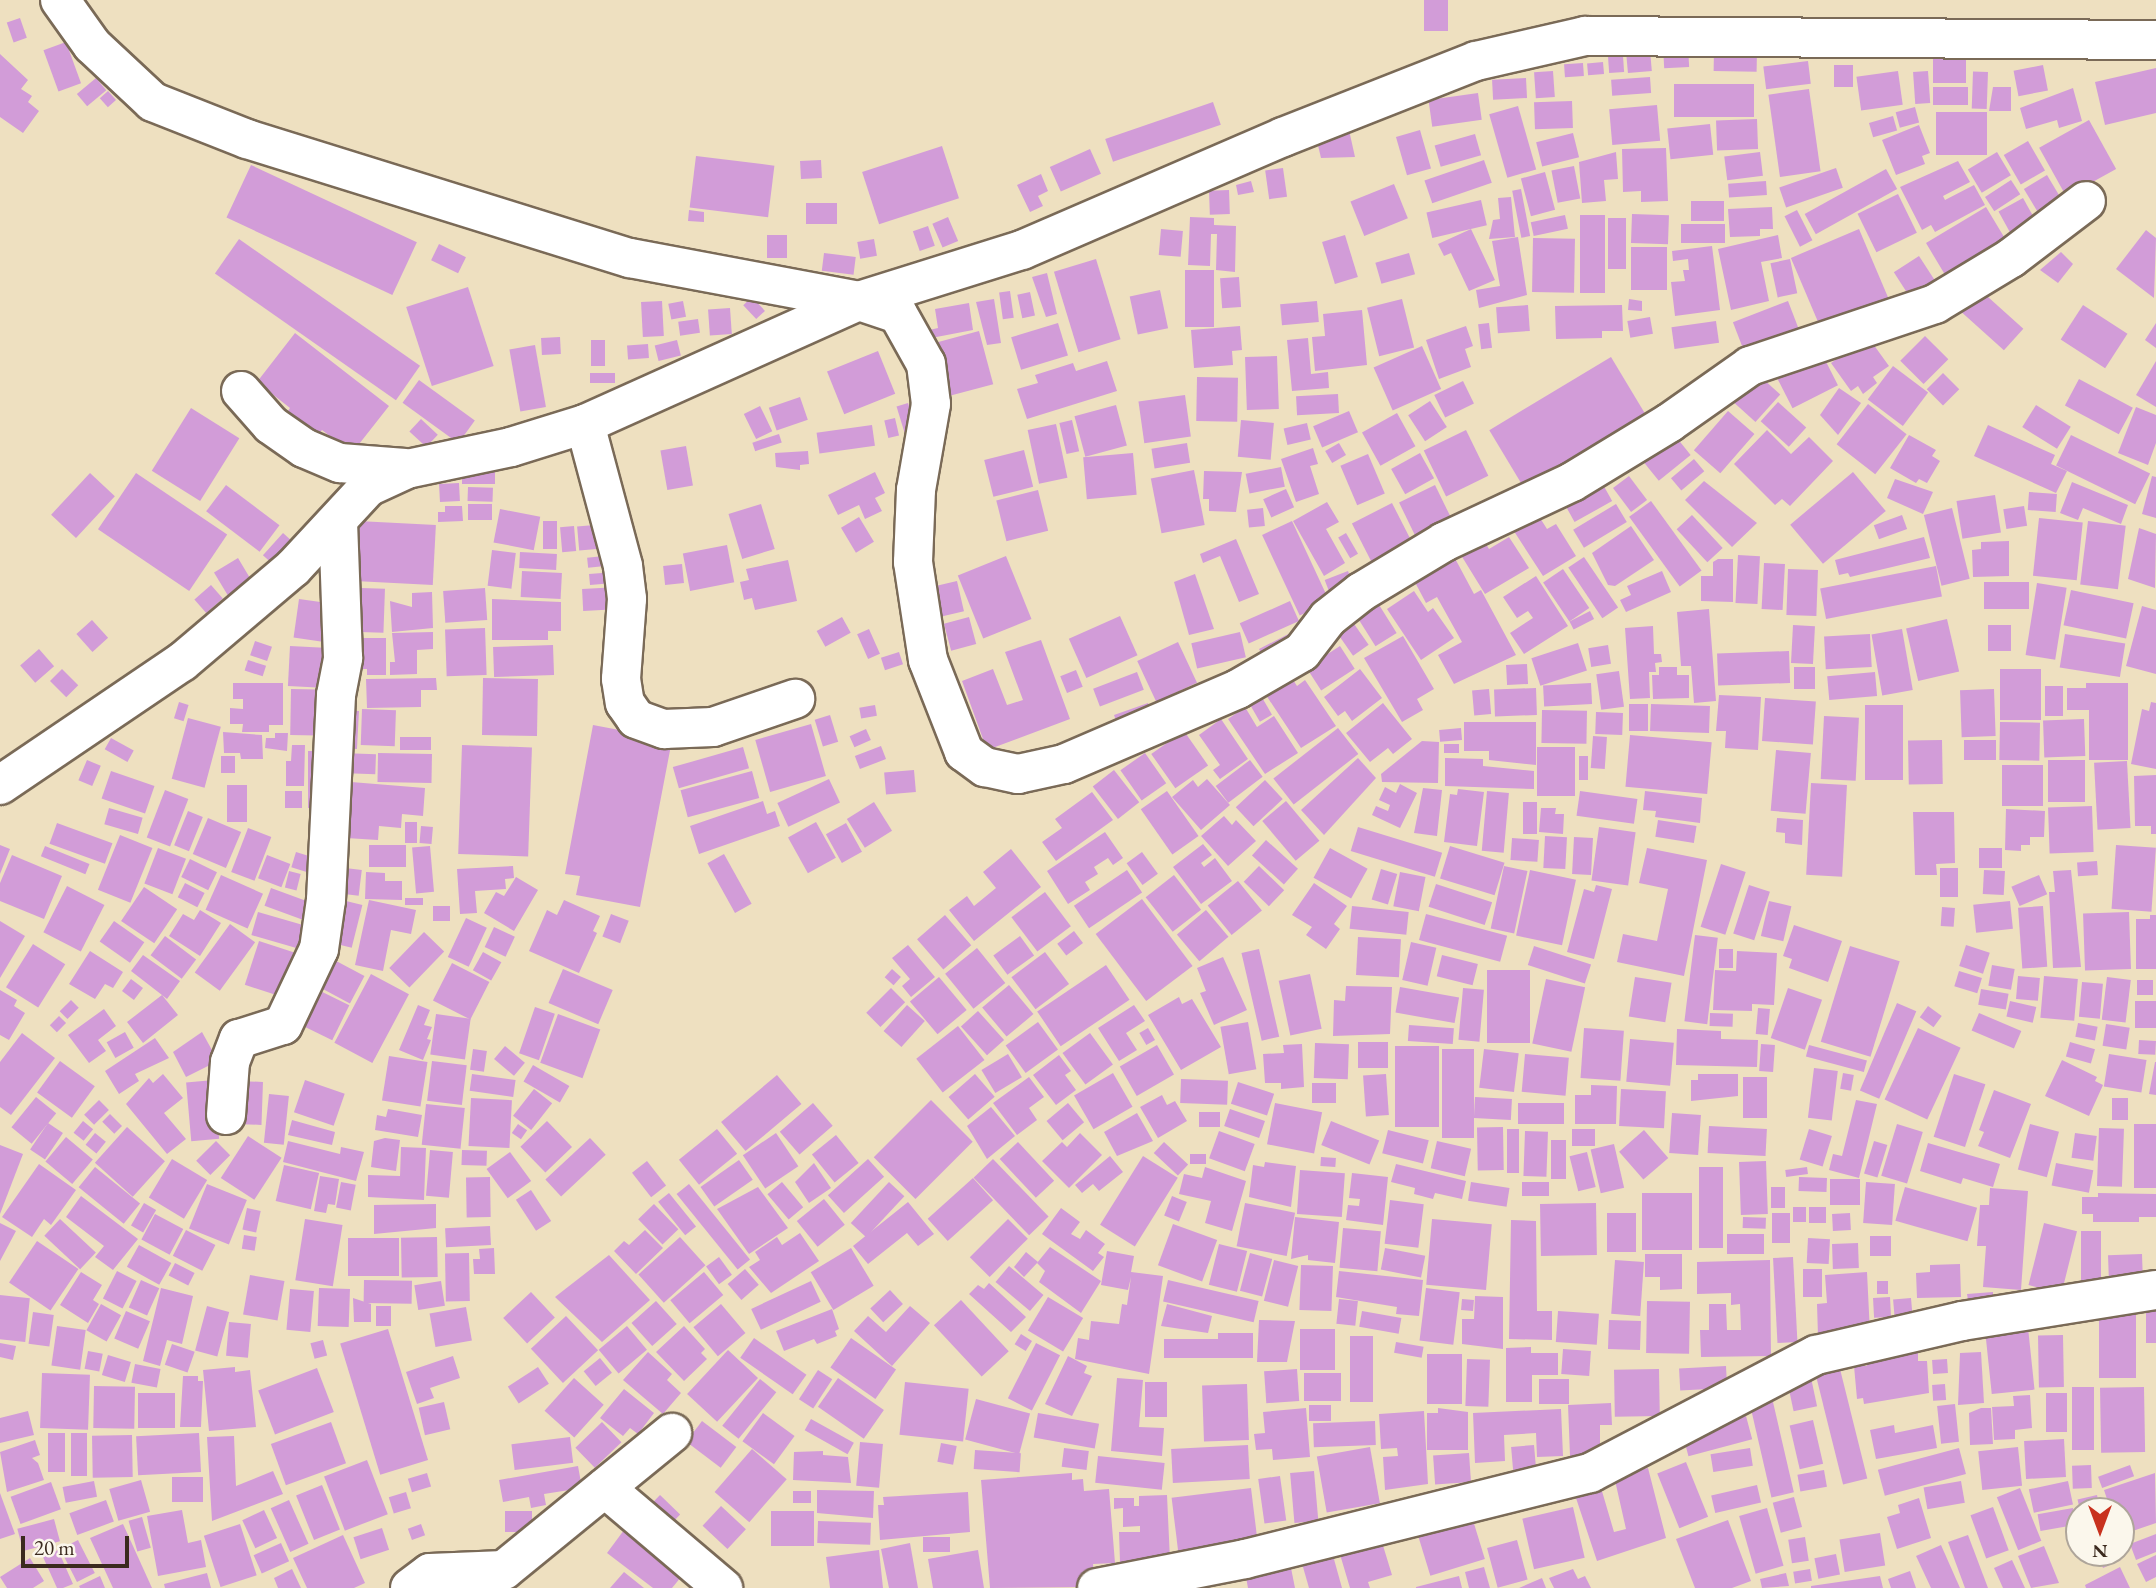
<!DOCTYPE html>
<style>
body{margin:0}
#map{position:relative;width:2156px;height:1588px;overflow:hidden;background:#eee0c0;font-family:"EB Garamond",serif}
div>[style]{position:absolute}
.building>*{inset:0;background:#d29cd8;transform-origin:0 0}
.roads{filter:drop-shadow(2px 0 #7a6a57) drop-shadow(-2px 0 #7a6a57) drop-shadow(0 2px #7a6a57) drop-shadow(0 -2px #7a6a57)}
.street>*{height:38px;margin:-19px;padding:0 19px;transform-origin:19px;border-radius:19px;background:#fff}
span{translate:-50% -50%;white-space:nowrap;text-align:center;line-height:1.15;-webkit-text-stroke:5px #fbf7ec;paint-order:stroke}
.north{position:absolute;left:2065px;top:1497px;width:70px;height:70px;box-sizing:border-box;background:#fbf7ec;border:2px solid #aea59a;border-radius:50%;rotate:180deg;font-size:19px;font-weight:700;line-height:28px;text-align:center;color:#3b2a1e}
.north::after{content:'';display:block;margin:auto;width:24px;height:32px;background:#c8321e;clip-path:polygon(50% 0,100% 100%,50% 72%,0 100%)}
.scale{position:absolute;left:21px;top:1536px;width:108px;height:32px;box-sizing:border-box;border:4px solid #3b2a1e;border-top:0;padding-left:9px;font-size:21px;line-height:24px;white-space:nowrap;color:#3b2a1e;-webkit-text-stroke:5px #fbf7ec;paint-order:stroke}
</style>
<div id="map">
<div class="building">
<i style="left:1424px;top:0;width:24px;height:31px"></i>
<i style="left:20px;top:18px;width:21px;height:14px;rotate:71deg"></i>
<i style="left:66px;top:42px;width:44px;height:24px;rotate:70deg"></i>
<i style="left:1688px;top:45px;width:22px;height:25px;rotate:87deg"></i>
<i style="left:1714px;top:49px;width:43px;height:22px;rotate:1deg"></i>
<i style="left:1650px;top:50px;width:21px;height:24px;rotate:85deg"></i>
<i style="clip-path:polygon(0 54px,28px 80px,21px 89px,32px 96px,28px 102px,39px 111px,23px 133px,0 117px)"></i>
<i style="left:1623px;top:56px;width:16px;height:15px;rotate:86deg"></i>
<i style="left:1933px;top:59px;width:33px;height:24px"></i>
<i style="left:1808px;top:61px;width:23px;height:45px;rotate:83deg"></i>
<i style="left:1603px;top:62px;width:12px;height:16px;rotate:85deg"></i>
<i style="left:1583px;top:63px;width:13px;height:19px;rotate:86deg"></i>
<i style="left:1853px;top:65px;width:22px;height:19px;rotate:90deg"></i>
<i style="left:2043px;top:65px;width:26px;height:30px;rotate:79deg"></i>
<i style="clip-path:polygon(2156px 68px,2156px 113px,2105px 125px,2095px 82px)"></i>
<i style="left:1553px;top:71px;width:26px;height:19px;rotate:86deg"></i>
<i style="left:1898px;top:71px;width:34px;height:42px;rotate:82deg"></i>
<i style="left:1928px;top:71px;width:32px;height:15px;rotate:86deg"></i>
<i style="left:1988px;top:72px;width:37px;height:15px;rotate:92deg"></i>
<i style="left:1650px;top:77px;width:16px;height:39px;rotate:86deg"></i>
<i style="left:96px;top:78px;width:16px;height:25px;rotate:50deg"></i>
<i style="left:1526px;top:78px;width:20px;height:34px;rotate:87deg"></i>
<i style="left:1754px;top:84px;width:33px;height:80px;rotate:90deg"></i>
<i style="left:1933px;top:87px;width:35px;height:18px"></i>
<i style="clip-path:polygon(1993px 87px,2011px 87px,2011px 111px,1989px 111px)"></i>
<i style="clip-path:polygon(2073px 88px,2082px 121px,2059px 128px,2057px 120px,2026px 129px,2020px 108px)"></i>
<i style="left:1809px;top:89px;width:83px;height:41px;rotate:82deg"></i>
<i style="left:108px;top:91px;width:12px;height:11px;rotate:48deg"></i>
<i style="left:1478px;top:93px;width:27px;height:50px;rotate:82deg"></i>
<i style="left:1572px;top:101px;width:27px;height:38px;rotate:88deg"></i>
<i style="left:1213px;top:102px;width:24px;height:114px;rotate:71deg"></i>
<i style="left:1657px;top:105px;width:36px;height:48px;rotate:85deg"></i>
<i style="left:1518px;top:106px;width:66px;height:30px;rotate:74deg"></i>
<i style="left:1915px;top:107px;width:16px;height:20px;rotate:75deg"></i>
<i style="left:1936px;top:112px;width:51px;height:43px"></i>
<i style="left:1893px;top:116px;width:15px;height:25px;rotate:74deg"></i>
<i style="left:1757px;top:119px;width:30px;height:41px;rotate:88deg"></i>
<i style="left:2089px;top:120px;width:56px;height:57px;rotate:61deg"></i>
<i style="left:1710px;top:124px;width:31px;height:43px;rotate:84deg"></i>
<i style="clip-path:polygon(1919px 125px,1930px 153px,1922px 156px,1925px 164px,1896px 175px,1882px 140px)"></i>
<i style="clip-path:polygon(1349px 130px,1355px 157px,1321px 158px,1316px 137px)"></i>
<i style="left:1420px;top:130px;width:40px;height:25px;rotate:74deg"></i>
<i style="left:1573px;top:133px;width:25px;height:38px;rotate:76deg"></i>
<i style="left:1475px;top:134px;width:22px;height:42px;rotate:74deg"></i>
<i style="left:2028px;top:141px;width:34px;height:28px;rotate:60deg"></i>
<i style="left:942px;top:146px;width:55px;height:84px;rotate:72deg"></i>
<i style="clip-path:polygon(1666px 148px,1668px 201px,1641px 202px,1641px 191px,1623px 192px,1622px 149px)"></i>
<i style="left:1090px;top:149px;width:27px;height:44px;rotate:66deg"></i>
<i style="clip-path:polygon(1616px 152px,1618px 179px,1604px 180px,1606px 201px,1582px 203px,1579px 162px)"></i>
<i style="left:1760px;top:152px;width:24px;height:36px;rotate:83deg"></i>
<i style="left:1997px;top:152px;width:27px;height:34px;rotate:59deg"></i>
<i style="left:696px;top:156px;width:79px;height:52px;rotate:7deg"></i>
<i style="left:821px;top:160px;width:18px;height:21px;rotate:87deg"></i>
<i style="left:1484px;top:160px;width:24px;height:63px;rotate:71deg"></i>
<i style="clip-path:polygon(1958px 161px,1970px 182px,1943px 196px,1945px 200px,1974px 185px,1985px 205px,1935px 232px,1931px 225px,1922px 230px,1900px 187px)"></i>
<i style="left:251px;top:165px;width:183px;height:58px;rotate:25deg"></i>
<i style="left:1574px;top:166px;width:33px;height:23px;rotate:79deg"></i>
<i style="left:1283px;top:168px;width:29px;height:18px;rotate:82deg"></i>
<i style="left:1836px;top:168px;width:21px;height:60px;rotate:71deg"></i>
<i style="left:1886px;top:169px;width:23px;height:93px;rotate:61deg"></i>
<i style="left:1545px;top:172px;width:39px;height:25px;rotate:75deg"></i>
<i style="clip-path:polygon(1041px 174px,1048px 191px,1038px 196px,1043px 206px,1030px 212px,1017px 185px)"></i>
<i style="left:2047px;top:175px;width:27px;height:27px;rotate:59deg"></i>
<i style="left:2011px;top:180px;width:17px;height:31px;rotate:57deg"></i>
<i style="clip-path:polygon(1251px 181px,1254px 192px,1238px 195px,1236px 185px)"></i>
<i style="left:1766px;top:181px;width:14px;height:38px;rotate:86deg"></i>
<i style="left:1394px;top:184px;width:37px;height:47px;rotate:68deg"></i>
<i style="left:1521px;top:189px;width:48px;height:9px;rotate:79deg"></i>
<i style="left:1229px;top:190px;width:24px;height:20px;rotate:88deg"></i>
<i style="left:1898px;top:194px;width:43px;height:45px;rotate:64deg"></i>
<i style="clip-path:polygon(1511px 197px,1515px 237px,1489px 239px,1493px 220px,1500px 219px,1498px 198px)"></i>
<i style="left:2023px;top:198px;width:25px;height:28px;rotate:61deg"></i>
<i style="left:1481px;top:200px;width:26px;height:56px;rotate:77deg"></i>
<i style="left:1724px;top:201px;width:20px;height:33px;rotate:90deg"></i>
<i style="left:806px;top:203px;width:31px;height:21px"></i>
<i style="clip-path:polygon(1772px 207px,1773px 229px,1760px 229px,1760px 236px,1730px 237px,1728px 209px)"></i>
<i style="left:1986px;top:207px;width:50px;height:70px;rotate:59deg"></i>
<i style="clip-path:polygon(689px 210px,704px 212px,704px 222px,688px 221px)"></i>
<i style="left:1797px;top:210px;width:34px;height:14px;rotate:63deg"></i>
<i style="left:1632px;top:214px;width:37px;height:29px;rotate:2deg"></i>
<i style="left:1565px;top:215px;width:14px;height:35px;rotate:78deg"></i>
<i style="left:1580px;top:215px;width:25px;height:78px"></i>
<i style="left:948px;top:217px;width:26px;height:17px;rotate:67deg"></i>
<i style="clip-path:polygon(1190px 217px,1214px 218px,1214px 225px,1236px 226px,1235px 272px,1216px 270px,1217px 234px,1211px 234px,1210px 266px,1188px 265px)"></i>
<i style="left:1608px;top:218px;width:18px;height:51px"></i>
<i style="left:1681px;top:224px;width:44px;height:19px"></i>
<i style="left:928px;top:226px;width:21px;height:16px;rotate:71deg"></i>
<i style="left:1161px;top:229px;width:22px;height:26px;rotate:5deg"></i>
<i style="clip-path:polygon(1471px 229px,1495px 280px,1469px 291px,1451px 253px,1444px 256px,1438px 244px)"></i>
<i style="left:1859px;top:229px;width:84px;height:74px;rotate:67deg"></i>
<i style="clip-path:polygon(2146px 230px,2156px 238px,2154px 298px,2116px 269px)"></i>
<i style="left:767px;top:235px;width:20px;height:23px"></i>
<i style="left:1345px;top:235px;width:44px;height:24px;rotate:73deg"></i>
<i style="clip-path:polygon(1778px 235px,1782px 258px,1761px 262px,1769px 301px,1731px 310px,1718px 249px)"></i>
<i style="clip-path:polygon(1518px 237px,1527px 295px,1479px 308px,1476px 290px,1500px 286px,1492px 241px)"></i>
<i style="left:1533px;top:238px;width:42px;height:54px;rotate:1deg"></i>
<i style="left:239px;top:239px;width:221px;height:42px;rotate:35deg"></i>
<i style="left:874px;top:239px;width:17px;height:17px;rotate:80deg"></i>
<i style="left:439px;top:244px;width:30px;height:18px;rotate:26deg"></i>
<i style="clip-path:polygon(1712px 246px,1720px 310px,1675px 316px,1671px 282px,1685px 281px,1683px 270px,1689px 270px,1688px 259px,1673px 261px,1672px 251px)"></i>
<i style="left:1631px;top:247px;width:36px;height:43px"></i>
<i style="clip-path:polygon(2061px 252px,2073px 264px,2058px 283px,2040px 270px)"></i>
<i style="left:824px;top:253px;width:32px;height:18px;rotate:7deg"></i>
<i style="left:1409px;top:253px;width:22px;height:35px;rotate:74deg"></i>
<i style="left:1919px;top:256px;width:40px;height:30px;rotate:57deg"></i>
<i style="left:1096px;top:259px;width:84px;height:44px;rotate:73deg"></i>
<i style="left:1790px;top:259px;width:35px;height:20px;rotate:78deg"></i>
<i style="left:1185px;top:270px;width:29px;height:57px"></i>
<i style="clip-path:polygon(1047px 273px,1057px 314px,1046px 317px,1032px 277px)"></i>
<i style="left:1239px;top:277px;width:30px;height:19px;rotate:86deg"></i>
<i style="left:468px;top:287px;width:83px;height:65px;rotate:72deg"></i>
<i style="left:1978px;top:288px;width:61px;height:29px;rotate:42deg"></i>
<i style="left:1160px;top:290px;width:39px;height:31px;rotate:78deg"></i>
<i style="left:1010px;top:291px;width:27px;height:11px;rotate:82deg"></i>
<i style="left:1030px;top:292px;width:24px;height:13px;rotate:78deg"></i>
<i style="left:752px;top:297px;width:19px;height:12px;rotate:47deg"></i>
<i style="clip-path:polygon(994px 299px,1001px 343px,987px 345px,976px 302px)"></i>
<i style="left:1402px;top:299px;width:50px;height:36px;rotate:76deg"></i>
<i style="clip-path:polygon(1629px 299px,1642px 301px,1642px 311px,1628px 310px)"></i>
<i style="left:662px;top:301px;width:35px;height:21px;rotate:87deg"></i>
<i style="left:683px;top:301px;width:16px;height:15px;rotate:79deg"></i>
<i style="left:1317px;top:301px;width:21px;height:37px;rotate:85deg"></i>
<i style="left:1788px;top:301px;width:34px;height:59px;rotate:69deg"></i>
<i style="clip-path:polygon(969px 303px,973px 330px,926px 339px,925px 331px,938px 328px,935px 309px)"></i>
<i style="left:1528px;top:305px;width:26px;height:32px;rotate:86deg"></i>
<i style="clip-path:polygon(1622px 305px,1623px 331px,1602px 331px,1602px 338px,1556px 339px,1555px 306px)"></i>
<i style="left:2083px;top:305px;width:53px;height:41px;rotate:33deg"></i>
<i style="left:730px;top:308px;width:26px;height:22px;rotate:86deg"></i>
<i style="clip-path:polygon(1362px 310px,1367px 365px,1315px 371px,1312px 337px,1325px 336px,1323px 314px)"></i>
<i style="left:1650px;top:317px;width:17px;height:23px;rotate:80deg"></i>
<i style="left:698px;top:319px;width:14px;height:20px;rotate:82deg"></i>
<i style="left:1716px;top:321px;width:22px;height:45px;rotate:82deg"></i>
<i style="left:1058px;top:323px;width:34px;height:49px;rotate:73deg"></i>
<i style="left:1489px;top:323px;width:25px;height:11px;rotate:83deg"></i>
<i style="clip-path:polygon(2156px 323px,2156px 348px,2145px 340px)"></i>
<i style="clip-path:polygon(1240px 326px,1242px 350px,1232px 351px,1233px 365px,1194px 368px,1191px 330px)"></i>
<i style="clip-path:polygon(1466px 326px,1473px 346px,1465px 349px,1471px 367px,1439px 379px,1426px 340px)"></i>
<i style="left:979px;top:331px;width:55px;height:44px;rotate:75deg"></i>
<i style="clip-path:polygon(295px 333px,389px 406px,352px 453px,322px 430px,316px 437px,286px 414px,290px 408px,257px 382px)"></i>
<i style="left:1925px;top:336px;width:33px;height:35px;rotate:45deg"></i>
<i style="left:560px;top:337px;width:17px;height:19px;rotate:87deg"></i>
<i style="clip-path:polygon(1868px 337px,1889px 366px,1873px 377px,1877px 383px,1863px 394px,1858px 386px,1851px 391px,1831px 363px)"></i>
<i style="clip-path:polygon(1308px 338px,1311px 374px,1328px 372px,1329px 388px,1292px 391px,1287px 340px)"></i>
<i style="left:591px;top:340px;width:14px;height:26px"></i>
<i style="left:677px;top:340px;width:16px;height:23px;rotate:76deg"></i>
<i style="left:648px;top:344px;width:14px;height:21px;rotate:86deg"></i>
<i style="left:535px;top:345px;width:63px;height:26px;rotate:80deg"></i>
<i style="left:1422px;top:346px;width:47px;height:53px;rotate:66deg"></i>
<i style="left:1818px;top:346px;width:44px;height:51px;rotate:63deg"></i>
<i style="left:878px;top:351px;width:46px;height:55px;rotate:68deg"></i>
<i style="left:1277px;top:356px;width:53px;height:32px;rotate:88deg"></i>
<i style="left:1611px;top:357px;width:75px;height:142px;rotate:59deg"></i>
<i style="clip-path:polygon(1107px 361px,1117px 391px,1027px 419px,1017px 389px,1038px 383px,1035px 375px,1073px 363px,1076px 371px)"></i>
<i style="clip-path:polygon(2156px 361px,2156px 407px,2136px 395px)"></i>
<i style="left:1893px;top:366px;width:44px;height:42px;rotate:37deg"></i>
<i style="left:1752px;top:369px;width:38px;height:37px;rotate:42deg"></i>
<i style="left:590px;top:373px;width:25px;height:10px"></i>
<i style="left:1943px;top:373px;width:23px;height:23px;rotate:45deg"></i>
<i style="left:1197px;top:377px;width:41px;height:44px;rotate:1deg"></i>
<i style="left:2079px;top:379px;width:61px;height:30px;rotate:28deg"></i>
<i style="left:419px;top:380px;width:69px;height:28px;rotate:36deg"></i>
<i style="left:1463px;top:381px;width:25px;height:32px;rotate:64deg"></i>
<i style="clip-path:polygon(1839px 388px,1861px 403px,1838px 435px,1820px 415px)"></i>
<i style="left:1338px;top:394px;width:19px;height:42px;rotate:87deg"></i>
<i style="left:1185px;top:395px;width:42px;height:47px;rotate:82deg"></i>
<i style="left:800px;top:397px;width:24px;height:33px;rotate:71deg"></i>
<i style="left:1430px;top:401px;width:31px;height:26px;rotate:57deg"></i>
<i style="left:1778px;top:402px;width:38px;height:26px;rotate:42deg"></i>
<i style="left:908px;top:403px;width:27px;height:12px;rotate:73deg"></i>
<i style="left:1868px;top:404px;width:49px;height:51px;rotate:38deg"></i>
<i style="left:1116px;top:405px;width:42px;height:43px;rotate:75deg"></i>
<i style="left:2036px;top:405px;width:41px;height:26px;rotate:32deg"></i>
<i style="left:760px;top:406px;width:28px;height:18px;rotate:64deg"></i>
<i style="clip-path:polygon(2136px 407px,2156px 415px,2156px 443px,2148px 465px,2118px 453px)"></i>
<i style="left:191px;top:408px;width:57px;height:74px;rotate:32deg"></i>
<i style="left:1349px;top:411px;width:23px;height:39px;rotate:67deg"></i>
<i style="left:1728px;top:411px;width:35px;height:52px;rotate:41deg"></i>
<i style="left:1397px;top:413px;width:38px;height:40px;rotate:61deg"></i>
<i style="left:895px;top:418px;width:18px;height:11px;rotate:77deg"></i>
<i style="left:421px;top:419px;width:23px;height:17px;rotate:43deg"></i>
<i style="left:1072px;top:420px;width:32px;height:13px;rotate:77deg"></i>
<i style="left:1241px;top:420px;width:33px;height:37px;rotate:5deg"></i>
<i style="left:1307px;top:423px;width:17px;height:24px;rotate:77deg"></i>
<i style="left:1056px;top:424px;width:55px;height:29px;rotate:78deg"></i>
<i style="left:872px;top:425px;width:21px;height:56px;rotate:82deg"></i>
<i style="clip-path:polygon(1988px 425px,2055px 455px,2051px 464px,2067px 471px,2056px 493px,1974px 456px)"></i>
<i style="left:1668px;top:427px;width:36px;height:41px;rotate:51deg"></i>
<i style="left:1466px;top:430px;width:51px;height:47px;rotate:64deg"></i>
<i style="clip-path:polygon(1767px 430px,1791px 454px,1809px 437px,1833px 461px,1790px 506px,1782px 499px,1775px 505px,1734px 464px)"></i>
<i style="left:779px;top:434px;width:9px;height:28px;rotate:72deg"></i>
<i style="clip-path:polygon(1909px 435px,1936px 450px,1932px 456px,1940px 461px,1927px 483px,1919px 479px,1916px 483px,1890px 468px)"></i>
<i style="left:2071px;top:435px;width:88px;height:34px;rotate:26deg"></i>
<i style="left:1187px;top:443px;width:20px;height:36px;rotate:81deg"></i>
<i style="left:1339px;top:443px;width:14px;height:16px;rotate:60deg"></i>
<i style="left:686px;top:446px;width:40px;height:26px;rotate:80deg"></i>
<i style="clip-path:polygon(1313px 448px,1318px 464px,1310px 466px,1319px 494px,1296px 502px,1281px 459px)"></i>
<i style="left:1024px;top:450px;width:38px;height:41px;rotate:76deg"></i>
<i style="clip-path:polygon(808px 451px,809px 464px,800px 465px,800px 470px,776px 467px,775px 453px)"></i>
<i style="left:1133px;top:453px;width:42px;height:50px;rotate:85deg"></i>
<i style="left:1420px;top:453px;width:29px;height:33px;rotate:61deg"></i>
<i style="left:1368px;top:454px;width:43px;height:30px;rotate:67deg"></i>
<i style="left:1694px;top:459px;width:16px;height:30px;rotate:50deg"></i>
<i style="left:1281px;top:467px;width:20px;height:36px;rotate:79deg"></i>
<i style="left:1194px;top:470px;width:56px;height:44px;rotate:79deg"></i>
<i style="clip-path:polygon(1204px 471px,1242px 472px,1236px 512px,1209px 511px,1209px 499px,1203px 499px)"></i>
<i style="left:462px;top:472px;width:33px;height:12px"></i>
<i style="clip-path:polygon(875px 472px,885px 493px,875px 498px,882px 511px,865px 519px,859px 505px,838px 515px,828px 495px)"></i>
<i style="left:1853px;top:472px;width:51px;height:82px;rotate:50deg"></i>
<i style="left:90px;top:473px;width:34px;height:57px;rotate:43deg"></i>
<i style="left:136px;top:473px;width:110px;height:68px;rotate:34deg"></i>
<i style="left:1629px;top:476px;width:30px;height:20px;rotate:53deg"></i>
<i style="clip-path:polygon(2152px 476px,2156px 477px,2156px 518px,2142px 514px)"></i>
<i style="clip-path:polygon(1895px 479px,1933px 492px,1923px 514px,1887px 498px)"></i>
<i style="left:1601px;top:481px;width:23px;height:43px;rotate:61deg"></i>
<i style="clip-path:polygon(1704px 481px,1757px 523px,1732px 547px,1685px 500px)"></i>
<i style="clip-path:polygon(2072px 482px,2128px 505px,2121px 524px,2083px 508px,2078px 520px,2060px 513px)"></i>
<i style="left:459px;top:483px;width:18px;height:20px;rotate:87deg"></i>
<i style="left:226px;top:485px;width:67px;height:33px;rotate:37deg"></i>
<i style="left:1435px;top:485px;width:41px;height:40px;rotate:64deg"></i>
<i style="left:468px;top:487px;width:25px;height:14px;rotate:2deg"></i>
<i style="left:1286px;top:489px;width:20px;height:25px;rotate:66deg"></i>
<i style="left:1038px;top:490px;width:42px;height:43px;rotate:76deg"></i>
<i style="left:2029px;top:492px;width:28px;height:18px;rotate:4deg"></i>
<i style="left:1995px;top:495px;width:38px;height:39px;rotate:81deg"></i>
<i style="left:1651px;top:501px;width:86px;height:27px;rotate:54deg"></i>
<i style="clip-path:polygon(1327px 502px,1339px 522px,1326px 529px,1345px 563px,1324px 576px,1293px 521px)"></i>
<i style="left:1392px;top:503px;width:54px;height:45px;rotate:63deg"></i>
<i style="left:468px;top:504px;width:24px;height:16px"></i>
<i style="left:761px;top:504px;width:47px;height:34px;rotate:73deg"></i>
<i style="left:1616px;top:504px;width:21px;height:50px;rotate:59deg"></i>
<i style="clip-path:polygon(445px 506px,462px 506px,463px 521px,438px 522px,438px 512px,445px 512px)"></i>
<i style="left:2024px;top:506px;width:20px;height:21px;rotate:81deg"></i>
<i style="left:1263px;top:508px;width:18px;height:16px;rotate:84deg"></i>
<i style="left:1952px;top:508px;width:73px;height:29px;rotate:76deg"></i>
<i style="left:500px;top:509px;width:41px;height:34px;rotate:11deg"></i>
<i style="clip-path:polygon(1535px 510px,1547px 529px,1556px 524px,1576px 556px,1543px 576px,1510px 525px)"></i>
<i style="left:1692px;top:515px;width:45px;height:21px;rotate:47deg"></i>
<i style="left:1902px;top:515px;width:15px;height:30px;rotate:70deg"></i>
<i style="left:859px;top:517px;width:29px;height:21px;rotate:59deg"></i>
<i style="left:2039px;top:518px;width:44px;height:58px;rotate:6deg"></i>
<i style="left:358px;top:521px;width:78px;height:60px;rotate:3deg"></i>
<i style="left:543px;top:521px;width:14px;height:28px"></i>
<i style="left:1292px;top:521px;width:89px;height:33px;rotate:65deg"></i>
<i style="left:2088px;top:521px;width:38px;height:64px;rotate:7deg"></i>
<i style="left:606px;top:524px;width:24px;height:29px;rotate:85deg"></i>
<i style="left:574px;top:526px;width:25px;height:14px;rotate:85deg"></i>
<i style="clip-path:polygon(1631px 526px,1654px 560px,1615px 586px,1608px 585px,1592px 553px)"></i>
<i style="clip-path:polygon(2139px 528px,2156px 534px,2155px 588px,2128px 579px)"></i>
<i style="left:283px;top:533px;width:15px;height:30px;rotate:42deg"></i>
<i style="left:1346px;top:533px;width:24px;height:9px;rotate:60deg"></i>
<i style="clip-path:polygon(1481px 536px,1489px 549px,1509px 537px,1529px 568px,1485px 594px,1456px 547px)"></i>
<i style="clip-path:polygon(1924px 537px,1930px 558px,1850px 577px,1848px 573px,1839px 575px,1835px 560px)"></i>
<i style="clip-path:polygon(1236px 539px,1259px 594px,1239px 602px,1220px 556px,1203px 563px,1200px 554px)"></i>
<i style="clip-path:polygon(2009px 541px,2009px 576px,1973px 577px,1972px 550px,1981px 549px,1981px 542px)"></i>
<i style="left:727px;top:545px;width:38px;height:45px;rotate:79deg"></i>
<i style="clip-path:polygon(1450px 549px,1474px 594px,1481px 590px,1516px 655px,1454px 684px,1438px 655px,1462px 642px,1437px 597px,1426px 603px,1409px 571px)"></i>
<i style="left:492px;top:550px;width:24px;height:36px;rotate:7deg"></i>
<i style="left:520px;top:552px;width:37px;height:16px;rotate:3deg"></i>
<i style="left:1738px;top:555px;width:22px;height:48px;rotate:3deg"></i>
<i style="left:604px;top:556px;width:10px;height:17px;rotate:84deg"></i>
<i style="left:1006px;top:556px;width:68px;height:52px;rotate:68deg"></i>
<i style="left:1584px;top:557px;width:61px;height:19px;rotate:56deg"></i>
<i style="left:238px;top:558px;width:27px;height:28px;rotate:59deg"></i>
<i style="clip-path:polygon(1718px 559px,1733px 559px,1733px 602px,1701px 601px,1701px 576px,1713px 576px,1713px 562px)"></i>
<i style="clip-path:polygon(788px 560px,797px 601px,755px 610px,752px 598px,744px 600px,740px 582px,749px 580px,746px 569px)"></i>
<i style="left:1764px;top:563px;width:21px;height:46px;rotate:3deg"></i>
<i style="left:682px;top:564px;width:19px;height:19px;rotate:84deg"></i>
<i style="left:1936px;top:566px;width:31px;height:118px;rotate:79deg"></i>
<i style="clip-path:polygon(602px 568px,613px 568px,614px 583px,590px 585px,589px 574px,602px 573px)"></i>
<i style="left:1563px;top:569px;width:47px;height:24px;rotate:56deg"></i>
<i style="left:1788px;top:569px;width:30px;height:46px;rotate:2deg"></i>
<i style="left:522px;top:571px;width:40px;height:26px;rotate:3deg"></i>
<i style="left:1348px;top:571px;width:14px;height:25px;rotate:69deg"></i>
<i style="clip-path:polygon(1662px 571px,1671px 592px,1626px 612px,1620px 600px,1631px 595px,1627px 586px)"></i>
<i style="clip-path:polygon(1195px 574px,1214px 629px,1189px 635px,1174px 582px)"></i>
<i style="clip-path:polygon(1536px 576px,1568px 626px,1524px 654px,1510px 633px,1533px 618px,1528px 611px,1517px 618px,1503px 597px)"></i>
<i style="left:957px;top:581px;width:31px;height:23px;rotate:77deg"></i>
<i style="left:1984px;top:582px;width:45px;height:27px"></i>
<i style="left:2037px;top:583px;width:30px;height:73px;rotate:9deg"></i>
<i style="left:211px;top:585px;width:18px;height:22px;rotate:49deg"></i>
<i style="left:619px;top:587px;width:22px;height:37px;rotate:87deg"></i>
<i style="left:361px;top:588px;width:24px;height:44px;rotate:2deg"></i>
<i style="left:485px;top:588px;width:32px;height:42px;rotate:86deg"></i>
<i style="left:2071px;top:590px;width:64px;height:36px;rotate:12deg"></i>
<i style="clip-path:polygon(1414px 591px,1428px 612px,1433px 608px,1454px 638px,1421px 660px,1387px 609px)"></i>
<i style="clip-path:polygon(432px 592px,433px 628px,392px 632px,390px 601px,412px 607px,412px 593px)"></i>
<i style="left:299px;top:599px;width:36px;height:39px;rotate:8deg"></i>
<i style="clip-path:polygon(492px 599px,561px 602px,561px 631px,548px 631px,548px 640px,492px 640px)"></i>
<i style="left:1376px;top:600px;width:39px;height:25px;rotate:58deg"></i>
<i style="left:1290px;top:601px;width:22px;height:55px;rotate:66deg"></i>
<i style="clip-path:polygon(2142px 606px,2156px 610px,2156px 674px,2126px 666px)"></i>
<i style="clip-path:polygon(1709px 609px,1716px 701px,1694px 703px,1691px 666px,1681px 666px,1677px 612px)"></i>
<i style="left:1590px;top:611px;width:9px;height:23px;rotate:63deg"></i>
<i style="left:1120px;top:616px;width:43px;height:56px;rotate:66deg"></i>
<i style="left:842px;top:617px;width:18px;height:29px;rotate:61deg"></i>
<i style="left:969px;top:617px;width:28px;height:26px;rotate:75deg"></i>
<i style="left:1947px;top:619px;width:54px;height:42px;rotate:77deg"></i>
<i style="left:92px;top:620px;width:24px;height:21px;rotate:48deg"></i>
<i style="left:1352px;top:621px;width:29px;height:19px;rotate:55deg"></i>
<i style="left:1793px;top:625px;width:22px;height:38px;rotate:3deg"></i>
<i style="left:1988px;top:625px;width:23px;height:26px"></i>
<i style="clip-path:polygon(1304px 626px,1266px 661px,1259px 649px)"></i>
<i style="clip-path:polygon(1653px 626px,1654px 654px,1661px 654px,1662px 662px,1655px 663px,1656px 672px,1649px 672px,1650px 698px,1630px 699px,1625px 628px)"></i>
<i style="left:485px;top:628px;width:47px;height:40px;rotate:88deg"></i>
<i style="left:869px;top:629px;width:27px;height:13px;rotate:66deg"></i>
<i style="left:1902px;top:629px;width:62px;height:31px;rotate:80deg"></i>
<i style="clip-path:polygon(433px 632px,433px 649px,417px 650px,417px 674px,390px 675px,390px 662px,395px 662px,392px 633px)"></i>
<i style="left:1240px;top:632px;width:26px;height:50px;rotate:77deg"></i>
<i style="left:1870px;top:634px;width:33px;height:46px;rotate:87deg"></i>
<i style="left:2065px;top:634px;width:61px;height:34px;rotate:9deg"></i>
<i style="clip-path:polygon(1403px 636px,1434px 689px,1417px 699px,1423px 710px,1402px 722px,1364px 658px)"></i>
<i style="clip-path:polygon(361px 638px,386px 638px,386px 675px,367px 675px,367px 669px,361px 669px)"></i>
<i style="clip-path:polygon(1041px 640px,1070px 719px,987px 750px,962px 681px,993px 669px,1007px 705px,1023px 700px,1005px 652px)"></i>
<i style="left:255px;top:641px;width:18px;height:15px;rotate:19deg"></i>
<i style="left:1178px;top:642px;width:45px;height:45px;rotate:65deg"></i>
<i style="left:1578px;top:643px;width:29px;height:49px;rotate:72deg"></i>
<i style="left:553px;top:645px;width:30px;height:60px;rotate:88deg"></i>
<i style="left:1608px;top:645px;width:19px;height:20px;rotate:81deg"></i>
<i style="left:290px;top:646px;width:44px;height:40px;rotate:3deg"></i>
<i style="left:1340px;top:646px;width:27px;height:40px;rotate:57deg"></i>
<i style="left:39px;top:649px;width:23px;height:25px;rotate:49deg"></i>
<i style="left:1789px;top:651px;width:32px;height:72px;rotate:88deg"></i>
<i style="left:899px;top:652px;width:13px;height:19px;rotate:72deg"></i>
<i style="left:248px;top:660px;width:19px;height:11px;rotate:18deg"></i>
<i style="left:1527px;top:664px;width:20px;height:21px;rotate:87deg"></i>
<i style="clip-path:polygon(1659px 667px,1677px 667px,1677px 675px,1689px 675px,1689px 698px,1653px 699px,1652px 675px,1659px 675px)"></i>
<i style="left:1815px;top:667px;width:22px;height:21px;rotate:90deg"></i>
<i style="left:62px;top:669px;width:23px;height:17px;rotate:45deg"></i>
<i style="clip-path:polygon(1286px 669px,1297px 686px,1305px 680px,1336px 726px,1301px 748px,1260px 686px)"></i>
<i style="clip-path:polygon(1360px 669px,1382px 698px,1352px 721px,1345px 711px,1338px 716px,1324px 697px)"></i>
<i style="left:2000px;top:669px;width:41px;height:51px"></i>
<i style="left:1076px;top:670px;width:18px;height:17px;rotate:68deg"></i>
<i style="left:1619px;top:671px;width:36px;height:23px;rotate:82deg"></i>
<i style="left:1137px;top:672px;width:19px;height:47px;rotate:69deg"></i>
<i style="left:1875px;top:672px;width:24px;height:48px;rotate:85deg"></i>
<i style="clip-path:polygon(436px 678px,437px 690px,421px 690px,421px 707px,367px 708px,366px 679px)"></i>
<i style="left:483px;top:678px;width:55px;height:57px;rotate:1deg"></i>
<i style="clip-path:polygon(233px 683px,283px 683px,283px 725px,269px 725px,269px 732px,242px 732px,243px 724px,230px 724px,230px 708px,243px 709px,243px 699px,233px 699px)"></i>
<i style="left:1591px;top:683px;width:21px;height:48px;rotate:87deg"></i>
<i style="clip-path:polygon(2086px 683px,2128px 683px,2128px 760px,2089px 760px,2089px 710px,2067px 710px,2067px 688px,2086px 688px)"></i>
<i style="left:2045px;top:686px;width:18px;height:30px"></i>
<i style="left:1256px;top:687px;width:32px;height:14px;rotate:60deg"></i>
<i style="left:1536px;top:688px;width:27px;height:42px;rotate:88deg"></i>
<i style="left:291px;top:689px;width:40px;height:46px;rotate:1deg"></i>
<i style="left:1489px;top:689px;width:25px;height:17px;rotate:85deg"></i>
<i style="left:1994px;top:689px;width:47px;height:34px;rotate:88deg"></i>
<i style="clip-path:polygon(1719px 695px,1761px 697px,1758px 750px,1725px 748px,1726px 731px,1716px 731px)"></i>
<i style="left:1765px;top:698px;width:51px;height:43px;rotate:4deg"></i>
<i style="left:179px;top:702px;width:10px;height:17px;rotate:17deg"></i>
<i style="clip-path:polygon(2151px 702px,2156px 703px,2156px 769px,2131px 764px,2142px 709px,2149px 711px)"></i>
<i style="clip-path:polygon(1148px 703px,1155px 722px,1119px 728px,1114px 715px)"></i>
<i style="clip-path:polygon(1383px 703px,1412px 739px,1393px 754px,1388px 748px,1370px 762px,1346px 733px)"></i>
<i style="left:1629px;top:704px;width:19px;height:27px"></i>
<i style="left:1651px;top:704px;width:59px;height:27px;rotate:2deg"></i>
<i style="left:875px;top:705px;width:11px;height:16px;rotate:80deg"></i>
<i style="left:1865px;top:705px;width:38px;height:75px"></i>
<i style="clip-path:polygon(1245px 707px,1257px 727px,1274px 716px,1298px 753px,1265px 774px,1228px 719px)"></i>
<i style="left:362px;top:709px;width:34px;height:36px;rotate:2deg"></i>
<i style="left:340px;top:710px;width:19px;height:38px;rotate:3deg"></i>
<i style="left:1542px;top:710px;width:45px;height:33px;rotate:1deg"></i>
<i style="left:1596px;top:712px;width:27px;height:22px;rotate:2deg"></i>
<i style="left:830px;top:715px;width:28px;height:16px;rotate:73deg"></i>
<i style="left:1824px;top:716px;width:35px;height:63px;rotate:3deg"></i>
<i style="left:188px;top:718px;width:34px;height:63px;rotate:15deg"></i>
<i style="clip-path:polygon(1221px 719px,1248px 759px,1220px 779px,1213px 770px,1220px 765px,1199px 735px)"></i>
<i style="left:2084px;top:719px;width:37px;height:41px;rotate:88deg"></i>
<i style="clip-path:polygon(1464px 722px,1536px 722px,1536px 765px,1489px 760px,1489px 751px,1464px 751px)"></i>
<i style="left:2000px;top:722px;width:40px;height:38px;rotate:1deg"></i>
<i style="left:811px;top:724px;width:54px;height:58px;rotate:74deg"></i>
<i style="clip-path:polygon(593px 725px,672px 740px,640px 907px,576px 895px,580px 876px,565px 874px)"></i>
<i style="left:1338px;top:728px;width:33px;height:82px;rotate:52deg"></i>
<i style="left:1461px;top:728px;width:12px;height:22px;rotate:85deg"></i>
<i style="left:866px;top:729px;width:12px;height:18px;rotate:66deg"></i>
<i style="left:1184px;top:731px;width:42px;height:40px;rotate:55deg"></i>
<i style="clip-path:polygon(223px 732px,262px 735px,263px 759px,241px 759px,240px 753px,224px 753px)"></i>
<i style="clip-path:polygon(275px 733px,288px 733px,287px 751px,265px 748px,266px 738px,275px 738px)"></i>
<i style="left:1630px;top:735px;width:82px;height:52px;rotate:5deg"></i>
<i style="left:1593px;top:736px;width:14px;height:32px;rotate:4deg"></i>
<i style="left:400px;top:737px;width:31px;height:13px"></i>
<i style="left:111px;top:738px;width:26px;height:13px;rotate:29deg"></i>
<i style="left:1942px;top:740px;width:44px;height:34px;rotate:89deg"></i>
<i style="left:1964px;top:740px;width:32px;height:20px"></i>
<i style="clip-path:polygon(1422px 741px,1439px 742px,1438px 783px,1382px 782px,1381px 774px)"></i>
<i style="left:1444px;top:744px;width:15px;height:9px"></i>
<i style="clip-path:polygon(292px 745px,305px 745px,304px 786px,286px 786px,286px 761px,291px 761px)"></i>
<i style="left:462px;top:745px;width:70px;height:109px;rotate:2deg"></i>
<i style="left:881px;top:746px;width:14px;height:28px;rotate:69deg"></i>
<i style="left:743px;top:747px;width:22px;height:73px;rotate:74deg"></i>
<i style="left:1537px;top:747px;width:38px;height:49px"></i>
<i style="left:1776px;top:750px;width:35px;height:61px;rotate:5deg"></i>
<i style="left:308px;top:751px;width:18px;height:57px"></i>
<i style="left:341px;top:753px;width:35px;height:20px;rotate:2deg"></i>
<i style="left:378px;top:753px;width:54px;height:29px;rotate:1deg"></i>
<i style="left:1145px;top:753px;width:37px;height:30px;rotate:55deg"></i>
<i style="left:221px;top:756px;width:14px;height:17px"></i>
<i style="left:1579px;top:756px;width:9px;height:24px"></i>
<i style="clip-path:polygon(1358px 758px,1376px 778px,1324px 835px,1301px 810px)"></i>
<i style="clip-path:polygon(1445px 758px,1483px 759px,1483px 766px,1534px 771px,1534px 789px,1445px 786px)"></i>
<i style="left:87px;top:760px;width:15px;height:22px;rotate:23deg"></i>
<i style="left:1250px;top:760px;width:21px;height:43px;rotate:53deg"></i>
<i style="left:2048px;top:760px;width:37px;height:42px"></i>
<i style="left:2127px;top:761px;width:67px;height:33px;rotate:87deg"></i>
<i style="left:2002px;top:765px;width:41px;height:41px"></i>
<i style="left:914px;top:770px;width:22px;height:30px;rotate:85deg"></i>
<i style="left:1114px;top:770px;width:41px;height:27px;rotate:52deg"></i>
<i style="left:111px;top:771px;width:46px;height:29px;rotate:19deg"></i>
<i style="left:752px;top:771px;width:28px;height:74px;rotate:75deg"></i>
<i style="clip-path:polygon(2156px 775px,2156px 834px,2151px 834px,2151px 826px,2135px 826px,2134px 776px)"></i>
<i style="left:829px;top:779px;width:26px;height:57px;rotate:65deg"></i>
<i style="clip-path:polygon(1207px 779px,1230px 805px,1201px 830px,1172px 797px,1193px 780px,1198px 787px)"></i>
<i style="left:1265px;top:780px;width:26px;height:40px;rotate:47deg"></i>
<i style="clip-path:polygon(351px 782px,425px 788px,423px 816px,402px 814px,401px 828px,379px 826px,378px 840px,346px 838px)"></i>
<i style="left:1811px;top:783px;width:36px;height:92px;rotate:3deg"></i>
<i style="clip-path:polygon(1400px 784px,1417px 793px,1400px 828px,1372px 815px,1376px 806px,1388px 811px,1390px 805px,1379px 800px,1385px 787px,1396px 793px)"></i>
<i style="left:227px;top:785px;width:20px;height:37px"></i>
<i style="clip-path:polygon(1423px 788px,1442px 790px,1437px 836px,1414px 833px)"></i>
<i style="clip-path:polygon(1458px 789px,1484px 792px,1477px 846px,1444px 842px,1450px 794px,1457px 795px)"></i>
<i style="left:165px;top:790px;width:25px;height:51px;rotate:21deg"></i>
<i style="left:285px;top:791px;width:17px;height:17px"></i>
<i style="left:1167px;top:791px;width:55px;height:32px;rotate:55deg"></i>
<i style="left:1487px;top:791px;width:22px;height:60px;rotate:5deg"></i>
<i style="left:1580px;top:791px;width:58px;height:25px;rotate:8deg"></i>
<i style="clip-path:polygon(1645px 791px,1702px 798px,1700px 823px,1655px 817px,1656px 811px,1643px 810px)"></i>
<i style="clip-path:polygon(1092px 792px,1113px 820px,1056px 861px,1042px 842px,1062px 828px,1055px 819px)"></i>
<i style="clip-path:polygon(763px 801px,767px 814px,775px 811px,780px 826px,699px 854px,690px 826px)"></i>
<i style="left:1286px;top:801px;width:52px;height:31px;rotate:50deg"></i>
<i style="left:874px;top:802px;width:34px;height:32px;rotate:58deg"></i>
<i style="left:1523px;top:802px;width:14px;height:32px"></i>
<i style="left:2092px;top:806px;width:46px;height:44px;rotate:88deg"></i>
<i style="left:109px;top:808px;width:35px;height:17px;rotate:16deg"></i>
<i style="clip-path:polygon(1541px 808px,1556px 808px,1555px 814px,1564px 814px,1563px 834px,1539px 832px)"></i>
<i style="clip-path:polygon(2006px 809px,2045px 811px,2044px 837px,2030px 837px,2030px 845px,2021px 845px,2021px 851px,2005px 850px)"></i>
<i style="left:188px;top:811px;width:16px;height:37px;rotate:22deg"></i>
<i style="clip-path:polygon(1913px 812px,1954px 812px,1955px 863px,1936px 864px,1937px 875px,1915px 875px)"></i>
<i style="clip-path:polygon(1224px 816px,1232px 825px,1236px 820px,1256px 841px,1228px 866px,1201px 836px)"></i>
<i style="left:208px;top:818px;width:36px;height:39px;rotate:23deg"></i>
<i style="clip-path:polygon(1777px 818px,1803px 820px,1802px 845px,1785px 843px,1785px 833px,1776px 832px)"></i>
<i style="left:1658px;top:820px;width:39px;height:17px;rotate:9deg"></i>
<i style="left:405px;top:822px;width:12px;height:21px"></i>
<i style="left:816px;top:822px;width:41px;height:32px;rotate:61deg"></i>
<i style="left:57px;top:823px;width:59px;height:22px;rotate:20deg"></i>
<i style="left:846px;top:823px;width:33px;height:23px;rotate:61deg"></i>
<i style="left:421px;top:826px;width:12px;height:17px;rotate:5deg"></i>
<i style="left:1358px;top:827px;width:88px;height:25px;rotate:17deg"></i>
<i style="left:1599px;top:827px;width:37px;height:54px;rotate:8deg"></i>
<i style="left:248px;top:828px;width:25px;height:47px;rotate:21deg"></i>
<i style="clip-path:polygon(1105px 832px,1123px 858px,1113px 865px,1108px 858px,1094px 867px,1098px 874px,1085px 882px,1090px 890px,1068px 904px,1047px 871px)"></i>
<i style="left:120px;top:835px;width:35px;height:59px;rotate:22deg"></i>
<i style="left:1545px;top:836px;width:22px;height:32px;rotate:3deg"></i>
<i style="left:1574px;top:837px;width:19px;height:37px;rotate:3deg"></i>
<i style="left:1512px;top:838px;width:27px;height:22px;rotate:4deg"></i>
<i style="left:1266px;top:840px;width:43px;height:21px;rotate:42deg"></i>
<i style="clip-path:polygon(1203px 844px,1212px 855px,1201px 863px,1204px 867px,1215px 858px,1232px 881px,1201px 904px,1173px 867px)"></i>
<i style="clip-path:polygon(0 845px,10px 849px,0 874px)"></i>
<i style="left:406px;top:845px;width:22px;height:37px;rotate:90deg"></i>
<i style="left:2116px;top:845px;width:40px;height:64px;rotate:4deg"></i>
<i style="left:45px;top:846px;width:48px;height:11px;rotate:22deg"></i>
<i style="left:430px;top:846px;width:46px;height:18px;rotate:85deg"></i>
<i style="left:1450px;top:846px;width:57px;height:34px;rotate:17deg"></i>
<i style="left:158px;top:848px;width:30px;height:38px;rotate:21deg"></i>
<i style="left:1330px;top:848px;width:43px;height:34px;rotate:29deg"></i>
<i style="clip-path:polygon(1647px 848px,1707px 860px,1684px 976px,1617px 962px,1623px 934px,1657px 941px,1668px 889px,1639px 883px)"></i>
<i style="left:1979px;top:848px;width:23px;height:20px"></i>
<i style="clip-path:polygon(1011px 849px,1041px 887px,974px 941px,949px 910px,967px 896px,974px 906px,996px 888px,983px 872px)"></i>
<i style="left:296px;top:852px;width:21px;height:16px;rotate:17deg"></i>
<i style="left:1142px;top:852px;width:27px;height:19px;rotate:54deg"></i>
<i style="left:724px;top:854px;width:57px;height:19px;rotate:61deg"></i>
<i style="clip-path:polygon(12px 855px,62px 876px,44px 919px,0 901px,0 883px)"></i>
<i style="left:267px;top:855px;width:25px;height:25px;rotate:21deg"></i>
<i style="left:190px;top:859px;width:30px;height:20px;rotate:26deg"></i>
<i style="left:2097px;top:861px;width:14px;height:20px;rotate:86deg"></i>
<i style="left:1721px;top:864px;width:26px;height:66px;rotate:18deg"></i>
<i style="clip-path:polygon(513px 866px,514px 878px,505px 879px,506px 889px,475px 891px,477px 913px,460px 914px,457px 869px)"></i>
<i style="left:1259px;top:866px;width:35px;height:22px;rotate:44deg"></i>
<i style="left:1504px;top:866px;width:24px;height:64px;rotate:12deg"></i>
<i style="left:337px;top:867px;width:25px;height:26px;rotate:7deg"></i>
<i style="left:1940px;top:868px;width:18px;height:29px"></i>
<i style="left:1381px;top:869px;width:17px;height:32px;rotate:17deg"></i>
<i style="left:1127px;top:870px;width:27px;height:64px;rotate:56deg"></i>
<i style="left:1530px;top:870px;width:47px;height:67px;rotate:12deg"></i>
<i style="left:1984px;top:870px;width:21px;height:24px;rotate:3deg"></i>
<i style="clip-path:polygon(2071px 870px,2081px 967px,2053px 968px,2049px 892px,2055px 892px,2053px 871px)"></i>
<i style="left:289px;top:871px;width:12px;height:17px;rotate:14deg"></i>
<i style="clip-path:polygon(366px 872px,385px 873px,385px 881px,402px 881px,402px 900px,365px 899px)"></i>
<i style="left:1400px;top:872px;width:26px;height:35px;rotate:11deg"></i>
<i style="left:221px;top:875px;width:46px;height:38px;rotate:24deg"></i>
<i style="left:1174px;top:875px;width:44px;height:36px;rotate:52deg"></i>
<i style="left:2039px;top:875px;width:21px;height:30px;rotate:67deg"></i>
<i style="clip-path:polygon(516px 877px,538px 890px,514px 931px,484px 913px,496px 892px,504px 896px)"></i>
<i style="left:1238px;top:881px;width:38px;height:39px;rotate:51deg"></i>
<i style="left:185px;top:883px;width:22px;height:16px;rotate:27deg"></i>
<i style="clip-path:polygon(1314px 883px,1347px 906px,1334px 924px,1340px 929px,1326px 949px,1306px 935px,1312px 927px,1292px 915px)"></i>
<i style="left:1436px;top:884px;width:59px;height:24px;rotate:18deg"></i>
<i style="clip-path:polygon(1596px 885px,1612px 889px,1594px 959px,1567px 952px,1584px 889px,1594px 892px)"></i>
<i style="left:1749px;top:885px;width:22px;height:51px;rotate:18deg"></i>
<i style="left:67px;top:886px;width:42px;height:52px;rotate:27deg"></i>
<i style="left:144px;top:887px;width:40px;height:41px;rotate:34deg"></i>
<i style="left:271px;top:888px;width:45px;height:19px;rotate:20deg"></i>
<i style="left:1045px;top:892px;width:43px;height:42px;rotate:53deg"></i>
<i style="left:405px;top:898px;width:18px;height:7px"></i>
<i style="left:1142px;top:899px;width:84px;height:58px;rotate:53deg"></i>
<i style="left:342px;top:900px;width:21px;height:44px;rotate:14deg"></i>
<i style="clip-path:polygon(369px 900px,416px 910px,411px 934px,391px 930px,383px 971px,355px 965px)"></i>
<i style="clip-path:polygon(564px 900px,600px 916px,593px 931px,597px 933px,579px 973px,529px 951px,547px 910px,557px 915px)"></i>
<i style="left:1769px;top:901px;width:23px;height:36px;rotate:13deg"></i>
<i style="left:2010px;top:901px;width:28px;height:37px;rotate:84deg"></i>
<i style="left:433px;top:906px;width:17px;height:15px"></i>
<i style="left:1352px;top:906px;width:57px;height:23px;rotate:6deg"></i>
<i style="left:2043px;top:906px;width:61px;height:25px;rotate:86deg"></i>
<i style="left:1942px;top:907px;width:13px;height:19px;rotate:4deg"></i>
<i style="clip-path:polygon(200px 910px,221px 923px,200px 956px,169px 936px,183px 914px,194px 920px)"></i>
<i style="left:1206px;top:910px;width:35px;height:38px;rotate:50deg"></i>
<i style="left:258px;top:912px;width:54px;height:24px;rotate:16deg"></i>
<i style="left:2129px;top:912px;width:57px;height:46px;rotate:88deg"></i>
<i style="left:611px;top:914px;width:19px;height:24px;rotate:21deg"></i>
<i style="left:1426px;top:914px;width:84px;height:27px;rotate:15deg"></i>
<i style="left:945px;top:915px;width:40px;height:37px;rotate:49deg"></i>
<i style="clip-path:polygon(2150px 915px,2156px 915px,2156px 969px,2136px 969px,2136px 919px,2150px 919px)"></i>
<i style="left:466px;top:918px;width:23px;height:43px;rotate:25deg"></i>
<i style="clip-path:polygon(0 921px,25px 936px,0 978px)"></i>
<i style="left:114px;top:921px;width:37px;height:25px;rotate:35deg"></i>
<i style="left:230px;top:924px;width:31px;height:60px;rotate:36deg"></i>
<i style="clip-path:polygon(1794px 925px,1842px 941px,1828px 982px,1789px 968px,1792px 959px,1783px 956px)"></i>
<i style="left:494px;top:927px;width:23px;height:22px;rotate:25deg"></i>
<i style="left:1074px;top:931px;width:15px;height:21px;rotate:53deg"></i>
<i style="left:424px;top:932px;width:28px;height:50px;rotate:44deg"></i>
<i style="left:1695px;top:935px;width:23px;height:87px;rotate:7deg"></i>
<i style="left:165px;top:936px;width:39px;height:24px;rotate:37deg"></i>
<i style="left:1020px;top:936px;width:24px;height:33px;rotate:54deg"></i>
<i style="left:1358px;top:937px;width:43px;height:38px;rotate:3deg"></i>
<i style="left:259px;top:941px;width:46px;height:46px;rotate:18deg"></i>
<i style="left:1411px;top:942px;width:26px;height:39px;rotate:13deg"></i>
<i style="left:33px;top:944px;width:38px;height:51px;rotate:32deg"></i>
<i style="clip-path:polygon(908px 945px,935px 977px,911px 997px,902px 986px,910px 979px,892px 958px)"></i>
<i style="left:1966px;top:945px;width:25px;height:22px;rotate:18deg"></i>
<i style="left:1534px;top:946px;width:60px;height:20px;rotate:18deg"></i>
<i style="left:1850px;top:946px;width:52px;height:100px;rotate:17deg"></i>
<i style="left:977px;top:948px;width:45px;height:41px;rotate:51deg"></i>
<i style="left:1259px;top:949px;width:90px;height:18px;rotate:77deg"></i>
<i style="left:1733px;top:949px;width:19px;height:14px;rotate:90deg"></i>
<i style="clip-path:polygon(90px 951px,123px 972px,113px 988px,105px 984px,95px 999px,69px 984px)"></i>
<i style="clip-path:polygon(1737px 951px,1777px 953px,1774px 1005px,1752px 1004px,1752px 1011px,1713px 1010px,1715px 970px,1736px 971px)"></i>
<i style="left:483px;top:952px;width:21px;height:21px;rotate:29deg"></i>
<i style="left:1045px;top:952px;width:40px;height:42px;rotate:53deg"></i>
<i style="left:323px;top:954px;width:47px;height:31px;rotate:28deg"></i>
<i style="clip-path:polygon(143px 955px,180px 981px,167px 999px,162px 995px,178px 1015px,143px 1043px,127px 1022px,162px 995px,131px 971px)"></i>
<i style="left:1442px;top:955px;width:37px;height:22px;rotate:14deg"></i>
<i style="clip-path:polygon(1223px 957px,1247px 1010px,1214px 1025px,1200px 993px,1206px 991px,1197px 968px)"></i>
<i style="left:452px;top:963px;width:42px;height:42px;rotate:27deg"></i>
<i style="left:1106px;top:965px;width:42px;height:83px;rotate:56deg"></i>
<i style="left:1992px;top:965px;width:23px;height:21px;rotate:10deg"></i>
<i style="left:563px;top:969px;width:54px;height:37px;rotate:23deg"></i>
<i style="left:892px;top:969px;width:12px;height:11px;rotate:42deg"></i>
<i style="left:1487px;top:970px;width:43px;height:73px"></i>
<i style="left:1959px;top:971px;width:24px;height:16px;rotate:17deg"></i>
<i style="left:371px;top:974px;width:43px;height:78px;rotate:28deg"></i>
<i style="left:1310px;top:974px;width:56px;height:32px;rotate:78deg"></i>
<i style="left:2018px;top:976px;width:22px;height:23px;rotate:5deg"></i>
<i style="left:2044px;top:976px;width:34px;height:42px;rotate:5deg"></i>
<i style="left:939px;top:977px;width:43px;height:38px;rotate:50deg"></i>
<i style="left:1635px;top:977px;width:37px;height:40px;rotate:9deg"></i>
<i style="left:2107px;top:977px;width:24px;height:43px;rotate:7deg"></i>
<i style="left:131px;top:979px;width:15px;height:15px;rotate:37deg"></i>
<i style="left:1546px;top:979px;width:40px;height:66px;rotate:12deg"></i>
<i style="left:2137px;top:980px;width:16px;height:15px"></i>
<i style="left:2082px;top:982px;width:21px;height:35px;rotate:5deg"></i>
<i style="left:308px;top:985px;width:46px;height:39px;rotate:26deg"></i>
<i style="left:1009px;top:985px;width:38px;height:35px;rotate:50deg"></i>
<i style="clip-path:polygon(1346px 986px,1392px 987px,1390px 1034px,1333px 1036px,1334px 1000px,1345px 1001px)"></i>
<i style="left:1400px;top:987px;width:60px;height:26px;rotate:10deg"></i>
<i style="left:891px;top:988px;width:20px;height:35px;rotate:45deg"></i>
<i style="left:1463px;top:988px;width:21px;height:52px;rotate:5deg"></i>
<i style="left:1788px;top:988px;width:36px;height:53px;rotate:19deg"></i>
<i style="left:1981px;top:989px;width:28px;height:16px;rotate:10deg"></i>
<i style="clip-path:polygon(0 990px,17px 1000px,14px 1006px,25px 1013px,9px 1040px,0 1035px)"></i>
<i style="clip-path:polygon(1179px 997px,1182px 1004px,1192px 999px,1221px 1047px,1181px 1070px,1148px 1015px)"></i>
<i style="left:71px;top:1000px;width:11px;height:16px;rotate:45deg"></i>
<i style="left:2010px;top:1001px;width:27px;height:16px;rotate:13deg"></i>
<i style="left:2135px;top:1001px;width:21px;height:27px"></i>
<i style="left:1897px;top:1003px;width:21px;height:95px;rotate:23deg"></i>
<i style="clip-path:polygon(418px 1005px,430px 1010px,424px 1025px,432px 1027px,427px 1039px,431px 1040px,423px 1060px,399px 1050px)"></i>
<i style="left:907px;top:1005px;width:24px;height:35px;rotate:42deg"></i>
<i style="clip-path:polygon(1134px 1005px,1145px 1021px,1126px 1033px,1137px 1050px,1119px 1061px,1098px 1028px)"></i>
<i style="left:1928px;top:1006px;width:17px;height:14px;rotate:36deg"></i>
<i style="left:535px;top:1007px;width:21px;height:49px;rotate:19deg"></i>
<i style="left:1758px;top:1008px;width:12px;height:26px;rotate:5deg"></i>
<i style="clip-path:polygon(104px 1009px,116px 1026px,98px 1040px,106px 1051px,89px 1063px,68px 1035px)"></i>
<i style="left:978px;top:1011px;width:39px;height:23px;rotate:48deg"></i>
<i style="left:1710px;top:1013px;width:23px;height:13px;rotate:2deg"></i>
<i style="left:1979px;top:1013px;width:46px;height:19px;rotate:23deg"></i>
<i style="left:436px;top:1014px;width:35px;height:41px;rotate:8deg"></i>
<i style="left:558px;top:1014px;width:45px;height:52px;rotate:20deg"></i>
<i style="left:59px;top:1016px;width:10px;height:13px;rotate:45deg"></i>
<i style="left:1038px;top:1022px;width:34px;height:40px;rotate:54deg"></i>
<i style="left:1248px;top:1022px;width:48px;height:28px;rotate:80deg"></i>
<i style="left:2078px;top:1023px;width:20px;height:14px;rotate:11deg"></i>
<i style="left:2106px;top:1024px;width:24px;height:22px;rotate:9deg"></i>
<i style="left:1409px;top:1025px;width:45px;height:16px;rotate:4deg"></i>
<i style="left:958px;top:1026px;width:43px;height:53px;rotate:52deg"></i>
<i style="left:1148px;top:1028px;width:14px;height:10px;rotate:60deg"></i>
<i style="left:1584px;top:1028px;width:40px;height:50px;rotate:4deg"></i>
<i style="left:1918px;top:1028px;width:47px;height:79px;rotate:25deg"></i>
<i style="clip-path:polygon(1677px 1029px,1721px 1031px,1721px 1039px,1758px 1040px,1757px 1067px,1676px 1065px)"></i>
<i style="left:125px;top:1032px;width:18px;height:21px;rotate:61deg"></i>
<i style="clip-path:polygon(202px 1032px,218px 1061px,186px 1077px,173px 1052px)"></i>
<i style="clip-path:polygon(22px 1033px,55px 1058px,11px 1115px,0 1107px,0 1062px)"></i>
<i style="left:1090px;top:1033px;width:39px;height:34px;rotate:54deg"></i>
<i style="clip-path:polygon(155px 1038px,169px 1058px,135px 1074px,139px 1081px,119px 1094px,105px 1071px)"></i>
<i style="left:1630px;top:1039px;width:44px;height:43px;rotate:5deg"></i>
<i style="left:2139px;top:1040px;width:17px;height:14px;rotate:3deg"></i>
<i style="left:1358px;top:1042px;width:30px;height:26px"></i>
<i style="left:2070px;top:1042px;width:26px;height:15px;rotate:16deg"></i>
<i style="left:1315px;top:1043px;width:34px;height:35px;rotate:2deg"></i>
<i style="clip-path:polygon(1302px 1044px,1304px 1087px,1281px 1089px,1281px 1083px,1265px 1083px,1263px 1054px,1284px 1053px,1283px 1045px)"></i>
<i style="left:1761px;top:1044px;width:14px;height:27px;rotate:4deg"></i>
<i style="left:1157px;top:1045px;width:34px;height:43px;rotate:60deg"></i>
<i style="left:1809px;top:1045px;width:60px;height:12px;rotate:15deg"></i>
<i style="left:505px;top:1046px;width:26px;height:17px;rotate:40deg"></i>
<i style="left:1395px;top:1046px;width:44px;height:81px"></i>
<i style="left:473px;top:1049px;width:14px;height:21px;rotate:8deg"></i>
<i style="left:1442px;top:1049px;width:32px;height:89px"></i>
<i style="left:1484px;top:1049px;width:35px;height:39px;rotate:7deg"></i>
<i style="left:1008px;top:1054px;width:27px;height:31px;rotate:59deg"></i>
<i style="left:1525px;top:1054px;width:44px;height:38px;rotate:5deg"></i>
<i style="left:2109px;top:1054px;width:38px;height:33px;rotate:9deg"></i>
<i style="clip-path:polygon(1059px 1055px,1071px 1071px,1065px 1075px,1076px 1090px,1056px 1105px,1033px 1075px)"></i>
<i style="left:389px;top:1056px;width:39px;height:45px;rotate:9deg"></i>
<i style="clip-path:polygon(2062px 1060px,2097px 1077px,2095px 1081px,2103px 1085px,2089px 1116px,2045px 1096px)"></i>
<i style="left:60px;top:1061px;width:43px;height:39px;rotate:36deg"></i>
<i style="left:432px;top:1061px;width:35px;height:40px;rotate:7deg"></i>
<i style="clip-path:polygon(2155px 1062px,2156px 1062px,2156px 1095px,2149px 1094px)"></i>
<i style="left:533px;top:1065px;width:42px;height:19px;rotate:30deg"></i>
<i style="left:1814px;top:1068px;width:24px;height:50px;rotate:7deg"></i>
<i style="left:1113px;top:1073px;width:39px;height:45px;rotate:60deg"></i>
<i style="left:1843px;top:1073px;width:11px;height:16px;rotate:10deg"></i>
<i style="clip-path:polygon(163px 1074px,183px 1098px,164px 1113px,186px 1139px,167px 1154px,126px 1104px,149px 1078px,153px 1083px)"></i>
<i style="left:472px;top:1074px;width:44px;height:17px;rotate:8deg"></i>
<i style="left:975px;top:1074px;width:30px;height:35px;rotate:49deg"></i>
<i style="left:1386px;top:1074px;width:41px;height:23px;rotate:86deg"></i>
<i style="clip-path:polygon(1698px 1074px,1738px 1074px,1738px 1096px,1691px 1101px,1691px 1080px,1698px 1080px)"></i>
<i style="left:1954px;top:1074px;width:33px;height:66px;rotate:18deg"></i>
<i style="left:777px;top:1075px;width:38px;height:73px;rotate:50deg"></i>
<i style="clip-path:polygon(1029px 1077px,1044px 1097px,1029px 1108px,1037px 1120px,1017px 1135px,993px 1103px)"></i>
<i style="left:1743px;top:1077px;width:24px;height:41px"></i>
<i style="left:1181px;top:1079px;width:47px;height:24px;rotate:2deg"></i>
<i style="left:214px;top:1080px;width:59px;height:28px;rotate:85deg"></i>
<i style="left:305px;top:1080px;width:42px;height:34px;rotate:19deg"></i>
<i style="left:237px;top:1081px;width:26px;height:43px;rotate:2deg"></i>
<i style="left:1238px;top:1082px;width:38px;height:23px;rotate:18deg"></i>
<i style="left:1312px;top:1083px;width:24px;height:20px"></i>
<i style="clip-path:polygon(1591px 1085px,1617px 1086px,1616px 1124px,1575px 1124px,1575px 1095px,1591px 1095px)"></i>
<i style="left:534px;top:1089px;width:23px;height:34px;rotate:38deg"></i>
<i style="left:1621px;top:1089px;width:45px;height:37px;rotate:3deg"></i>
<i style="clip-path:polygon(1994px 1090px,2031px 1104px,2010px 1158px,1978px 1146px,1984px 1132px,1979px 1130px)"></i>
<i style="left:269px;top:1094px;width:20px;height:49px;rotate:6deg"></i>
<i style="clip-path:polygon(1162px 1095px,1167px 1105px,1175px 1101px,1187px 1121px,1158px 1138px,1140px 1107px)"></i>
<i style="left:36px;top:1097px;width:26px;height:39px;rotate:39deg"></i>
<i style="left:1475px;top:1097px;width:37px;height:21px;rotate:3deg"></i>
<i style="left:471px;top:1098px;width:41px;height:48px;rotate:3deg"></i>
<i style="left:2128px;top:1098px;width:22px;height:16px;rotate:90deg"></i>
<i style="left:99px;top:1100px;width:14px;height:21px;rotate:45deg"></i>
<i style="left:931px;top:1100px;width:59px;height:81px;rotate:45deg"></i>
<i style="clip-path:polygon(1856px 1100px,1877px 1104px,1859px 1178px,1829px 1170px,1833px 1154px,1842px 1156px)"></i>
<i style="left:813px;top:1103px;width:30px;height:44px;rotate:49deg"></i>
<i style="left:1068px;top:1103px;width:25px;height:28px;rotate:50deg"></i>
<i style="left:1275px;top:1103px;width:48px;height:42px;rotate:11deg"></i>
<i style="left:1518px;top:1103px;width:46px;height:21px"></i>
<i style="left:426px;top:1104px;width:39px;height:41px;rotate:6deg"></i>
<i style="clip-path:polygon(991px 1107px,1015px 1136px,987px 1159px,967px 1126px)"></i>
<i style="clip-path:polygon(388px 1109px,422px 1115px,418px 1137px,375px 1130px,377px 1115px,386px 1117px)"></i>
<i style="left:1230px;top:1109px;width:37px;height:18px;rotate:19deg"></i>
<i style="left:1199px;top:1112px;width:21px;height:15px"></i>
<i style="clip-path:polygon(1137px 1113px,1153px 1141px,1117px 1156px,1104px 1132px)"></i>
<i style="left:1672px;top:1113px;width:29px;height:40px;rotate:4deg"></i>
<i style="left:110px;top:1114px;width:17px;height:11px;rotate:45deg"></i>
<i style="clip-path:polygon(292px 1120px,335px 1132px,332px 1145px,288px 1135px)"></i>
<i style="left:83px;top:1121px;width:13px;height:15px;rotate:39deg"></i>
<i style="left:547px;top:1121px;width:36px;height:37px;rotate:46deg"></i>
<i style="left:1331px;top:1121px;width:52px;height:26px;rotate:22deg"></i>
<i style="left:48px;top:1123px;width:18px;height:32px;rotate:34deg"></i>
<i style="left:518px;top:1124px;width:11px;height:11px;rotate:34deg"></i>
<i style="left:1897px;top:1124px;width:27px;height:54px;rotate:17deg"></i>
<i style="left:2030px;top:1124px;width:30px;height:47px;rotate:15deg"></i>
<i style="left:2134px;top:1124px;width:22px;height:64px"></i>
<i style="left:1709px;top:1126px;width:58px;height:27px;rotate:3deg"></i>
<i style="left:127px;top:1127px;width:51px;height:48px;rotate:42deg"></i>
<i style="left:1503px;top:1127px;width:43px;height:26px;rotate:89deg"></i>
<i style="left:2099px;top:1128px;width:25px;height:58px;rotate:2deg"></i>
<i style="left:717px;top:1129px;width:32px;height:49px;rotate:51deg"></i>
<i style="left:1507px;top:1129px;width:12px;height:44px"></i>
<i style="left:1572px;top:1129px;width:23px;height:17px"></i>
<i style="left:1809px;top:1129px;width:24px;height:32px;rotate:17deg"></i>
<i style="left:1388px;top:1130px;width:42px;height:24px;rotate:14deg"></i>
<i style="left:1644px;top:1130px;width:37px;height:33px;rotate:49deg"></i>
<i style="left:1219px;top:1131px;width:38px;height:29px;rotate:20deg"></i>
<i style="left:1525px;top:1131px;width:23px;height:45px;rotate:2deg"></i>
<i style="left:95px;top:1133px;width:14px;height:15px;rotate:39deg"></i>
<i style="left:776px;top:1133px;width:40px;height:40px;rotate:56deg"></i>
<i style="clip-path:polygon(1080px 1133px,1102px 1155px,1069px 1188px,1042px 1161px,1062px 1142px,1067px 1147px)"></i>
<i style="left:2075px;top:1133px;width:22px;height:25px;rotate:8deg"></i>
<i style="left:836px;top:1135px;width:36px;height:31px;rotate:51deg"></i>
<i style="left:248px;top:1136px;width:40px;height:50px;rotate:33deg"></i>
<i style="left:66px;top:1137px;width:35px;height:32px;rotate:40deg"></i>
<i style="clip-path:polygon(385px 1138px,400px 1140px,396px 1171px,371px 1167px,374px 1141px)"></i>
<i style="left:590px;top:1138px;width:23px;height:61px;rotate:47deg"></i>
<i style="left:1551px;top:1140px;width:15px;height:39px"></i>
<i style="left:216px;top:1141px;width:20px;height:28px;rotate:45deg"></i>
<i style="clip-path:polygon(288px 1141px,340px 1154px,341px 1147px,364px 1152px,356px 1181px,283px 1162px)"></i>
<i style="left:1437px;top:1141px;width:35px;height:28px;rotate:13deg"></i>
<i style="left:1874px;top:1141px;width:14px;height:34px;rotate:17deg"></i>
<i style="left:1018px;top:1142px;width:53px;height:25px;rotate:47deg"></i>
<i style="left:1164px;top:1142px;width:33px;height:15px;rotate:43deg"></i>
<i style="clip-path:polygon(1928px 1143px,2000px 1164px,1993px 1187px,1963px 1178px,1961px 1184px,1920px 1171px)"></i>
<i style="left:1614px;top:1144px;width:45px;height:24px;rotate:77deg"></i>
<i style="clip-path:polygon(0 1145px,23px 1154px,0 1214px)"></i>
<i style="clip-path:polygon(401px 1147px,426px 1148px,424px 1200px,368px 1197px,368px 1175px,400px 1176px)"></i>
<i style="left:430px;top:1150px;width:23px;height:46px;rotate:5deg"></i>
<i style="left:462px;top:1150px;width:25px;height:15px;rotate:2deg"></i>
<i style="left:510px;top:1152px;width:36px;height:29px;rotate:54deg"></i>
<i style="left:1587px;top:1152px;width:36px;height:18px;rotate:76deg"></i>
<i style="left:1190px;top:1154px;width:16px;height:10px"></i>
<i style="clip-path:polygon(1110px 1156px,1123px 1172px,1099px 1191px,1093px 1184px,1082px 1193px,1075px 1185px)"></i>
<i style="left:1143px;top:1156px;width:41px;height:81px;rotate:32deg"></i>
<i style="left:1321px;top:1157px;width:15px;height:9px;rotate:4deg"></i>
<i style="left:172px;top:1159px;width:41px;height:45px;rotate:31deg"></i>
<i style="left:868px;top:1159px;width:24px;height:54px;rotate:48deg"></i>
<i style="left:993px;top:1159px;width:80px;height:27px;rotate:46deg"></i>
<i style="left:739px;top:1160px;width:24px;height:47px;rotate:55deg"></i>
<i style="left:647px;top:1161px;width:31px;height:19px;rotate:52deg"></i>
<i style="left:1766px;top:1161px;width:53px;height:27px;rotate:88deg"></i>
<i style="clip-path:polygon(1265px 1162px,1296px 1166px,1291px 1207px,1249px 1197px,1253px 1165px,1264px 1167px)"></i>
<i style="clip-path:polygon(814px 1163px,831px 1188px,809px 1203px,795px 1182px)"></i>
<i style="left:2056px;top:1163px;width:38px;height:23px;rotate:11deg"></i>
<i style="clip-path:polygon(39px 1164px,76px 1190px,51px 1225px,44px 1219px,32px 1237px,2px 1217px)"></i>
<i style="clip-path:polygon(1396px 1164px,1466px 1181px,1462px 1199px,1435px 1193px,1433px 1199px,1414px 1194px,1415px 1188px,1391px 1182px)"></i>
<i style="left:284px;top:1165px;width:36px;height:37px;rotate:13deg"></i>
<i style="left:95px;top:1167px;width:58px;height:26px;rotate:39deg"></i>
<i style="clip-path:polygon(1205px 1167px,1246px 1181px,1232px 1231px,1205px 1223px,1211px 1201px,1179px 1194px,1184px 1174px,1202px 1178px)"></i>
<i style="left:1699px;top:1167px;width:24px;height:81px"></i>
<i style="left:1807px;top:1167px;width:7px;height:22px;rotate:82deg"></i>
<i style="left:1300px;top:1170px;width:45px;height:44px;rotate:4deg"></i>
<i style="clip-path:polygon(1352px 1173px,1388px 1177px,1383px 1225px,1346px 1220px,1348px 1205px,1359px 1206px,1360px 1199px,1349px 1198px)"></i>
<i style="clip-path:polygon(320px 1176px,339px 1179px,335px 1205px,328px 1204px,326px 1213px,314px 1211px)"></i>
<i style="left:490px;top:1177px;width:40px;height:24px;rotate:89deg"></i>
<i style="left:1799px;top:1177px;width:28px;height:14px;rotate:2deg"></i>
<i style="left:973px;top:1178px;width:30px;height:61px;rotate:48deg"></i>
<i style="left:1830px;top:1179px;width:30px;height:26px"></i>
<i style="left:341px;top:1182px;width:15px;height:26px;rotate:11deg"></i>
<i style="left:782px;top:1182px;width:33px;height:19px;rotate:50deg"></i>
<i style="left:889px;top:1182px;width:21px;height:56px;rotate:43deg"></i>
<i style="left:1471px;top:1182px;width:39px;height:19px;rotate:9deg"></i>
<i style="left:1522px;top:1182px;width:27px;height:14px"></i>
<i style="left:1866px;top:1182px;width:29px;height:41px;rotate:4deg"></i>
<i style="left:207px;top:1184px;width:43px;height:48px;rotate:22deg"></i>
<i style="left:689px;top:1184px;width:97px;height:16px;rotate:51deg"></i>
<i style="clip-path:polygon(758px 1187px,788px 1228px,749px 1254px,717px 1209px)"></i>
<i style="left:1771px;top:1187px;width:14px;height:21px"></i>
<i style="left:1905px;top:1187px;width:75px;height:35px;rotate:16deg"></i>
<i style="clip-path:polygon(1990px 1188px,2028px 1191px,2021px 1290px,1983px 1287px,1986px 1246px,1977px 1246px,1980px 1205px,1989px 1205px)"></i>
<i style="left:531px;top:1190px;width:37px;height:18px;rotate:57deg"></i>
<i style="left:669px;top:1193px;width:43px;height:14px;rotate:51deg"></i>
<i style="left:1642px;top:1193px;width:50px;height:57px"></i>
<i style="clip-path:polygon(2098px 1193px,2156px 1194px,2156px 1217px,2139px 1217px,2139px 1222px,2093px 1222px,2093px 1214px,2082px 1214px,2082px 1197px,2098px 1197px)"></i>
<i style="clip-path:polygon(81px 1196px,138px 1239px,113px 1270px,95px 1257px,104px 1246px,66px 1217px)"></i>
<i style="left:1172px;top:1196px;width:16px;height:21px;rotate:22deg"></i>
<i style="left:824px;top:1199px;width:33px;height:35px;rotate:51deg"></i>
<i style="left:1390px;top:1200px;width:34px;height:44px;rotate:7deg"></i>
<i style="clip-path:polygon(908px 1202px,934px 1234px,918px 1246px,907px 1233px,868px 1264px,853px 1246px)"></i>
<i style="left:144px;top:1203px;width:14px;height:26px;rotate:30deg"></i>
<i style="left:1245px;top:1203px;width:51px;height:44px;rotate:11deg"></i>
<i style="left:1596px;top:1203px;width:52px;height:56px;rotate:89deg"></i>
<i style="clip-path:polygon(436px 1204px,436px 1228px,374px 1234px,374px 1205px)"></i>
<i style="left:654px;top:1204px;width:35px;height:22px;rotate:46deg"></i>
<i style="left:1793px;top:1207px;width:13px;height:15px"></i>
<i style="left:1809px;top:1207px;width:17px;height:16px"></i>
<i style="left:247px;top:1208px;width:14px;height:22px;rotate:12deg"></i>
<i style="clip-path:polygon(1061px 1208px,1080px 1222px,1071px 1234px,1080px 1239px,1086px 1230px,1105px 1244px,1098px 1253px,1104px 1257px,1093px 1271px,1042px 1234px)"></i>
<i style="left:1607px;top:1213px;width:29px;height:39px"></i>
<i style="left:1772px;top:1213px;width:18px;height:30px"></i>
<i style="left:1850px;top:1213px;width:17px;height:18px;rotate:87deg"></i>
<i style="left:155px;top:1214px;width:32px;height:29px;rotate:28deg"></i>
<i style="clip-path:polygon(1295px 1217px,1339px 1222px,1335px 1263px,1308px 1260px,1308px 1255px,1291px 1259px)"></i>
<i style="left:1743px;top:1217px;width:23px;height:11px;rotate:2deg"></i>
<i style="left:60px;top:1219px;width:49px;height:23px;rotate:43deg"></i>
<i style="left:305px;top:1219px;width:38px;height:62px;rotate:9deg"></i>
<i style="left:1008px;top:1219px;width:28px;height:54px;rotate:45deg"></i>
<i style="left:1432px;top:1219px;width:60px;height:66px;rotate:5deg"></i>
<i style="clip-path:polygon(1511px 1220px,1536px 1221px,1537px 1311px,1552px 1311px,1552px 1340px,1509px 1339px)"></i>
<i style="clip-path:polygon(0 1223px,16px 1231px,0 1261px)"></i>
<i style="left:2044px;top:1223px;width:34px;height:64px;rotate:14deg"></i>
<i style="left:1173px;top:1224px;width:47px;height:44px;rotate:20deg"></i>
<i style="left:490px;top:1226px;width:19px;height:45px;rotate:87deg"></i>
<i style="left:1343px;top:1228px;width:38px;height:40px;rotate:5deg"></i>
<i style="left:186px;top:1230px;width:33px;height:29px;rotate:27deg"></i>
<i style="clip-path:polygon(645px 1230px,663px 1248px,636px 1274px,614px 1251px,624px 1241px,629px 1245px)"></i>
<i style="left:2081px;top:1231px;width:20px;height:51px"></i>
<i style="clip-path:polygon(800px 1233px,819px 1261px,771px 1293px,749px 1267px,760px 1260px,755px 1252px,777px 1237px,782px 1245px)"></i>
<i style="left:1727px;top:1234px;width:37px;height:20px"></i>
<i style="left:244px;top:1235px;width:13px;height:14px;rotate:9deg"></i>
<i style="left:1870px;top:1236px;width:21px;height:20px"></i>
<i style="left:437px;top:1237px;width:40px;height:36px;rotate:89deg"></i>
<i style="left:680px;top:1237px;width:38px;height:56px;rotate:48deg"></i>
<i style="left:348px;top:1238px;width:51px;height:38px"></i>
<i style="left:1808px;top:1238px;width:22px;height:25px;rotate:3deg"></i>
<i style="left:37px;top:1241px;width:50px;height:50px;rotate:34deg"></i>
<i style="left:1858px;top:1243px;width:25px;height:26px;rotate:88deg"></i>
<i style="left:1219px;top:1244px;width:29px;height:42px;rotate:14deg"></i>
<i style="left:139px;top:1245px;width:37px;height:25px;rotate:29deg"></i>
<i style="clip-path:polygon(1050px 1247px,1101px 1281px,1081px 1313px,1039px 1282px,1045px 1271px,1037px 1263px)"></i>
<i style="clip-path:polygon(494px 1248px,495px 1274px,474px 1274px,473px 1259px,480px 1259px,479px 1249px)"></i>
<i style="left:851px;top:1248px;width:44px;height:47px;rotate:59deg"></i>
<i style="left:1385px;top:1248px;width:41px;height:22px;rotate:11deg"></i>
<i style="clip-path:polygon(1107px 1251px,1134px 1256px,1131px 1272px,1163px 1276px,1149px 1374px,1075px 1359px,1078px 1338px,1089px 1340px,1091px 1321px,1119px 1324px,1122px 1304px,1127px 1305px,1131px 1277px,1128px 1290px,1101px 1285px)"></i>
<i style="clip-path:polygon(1026px 1252px,1038px 1262px,1024px 1277px,1014px 1267px)"></i>
<i style="left:469px;top:1253px;width:48px;height:24px;rotate:89deg"></i>
<i style="left:1250px;top:1253px;width:23px;height:39px;rotate:15deg"></i>
<i style="clip-path:polygon(1645px 1254px,1682px 1254px,1682px 1289px,1660px 1290px,1660px 1277px,1645px 1277px)"></i>
<i style="left:2142px;top:1254px;width:25px;height:34px;rotate:88deg"></i>
<i style="clip-path:polygon(609px 1255px,650px 1300px,602px 1342px,555px 1297px)"></i>
<i style="left:719px;top:1257px;width:22px;height:16px;rotate:54deg"></i>
<i style="left:1793px;top:1257px;width:85px;height:20px;rotate:87deg"></i>
<i style="left:1274px;top:1260px;width:25px;height:42px;rotate:14deg"></i>
<i style="left:1615px;top:1260px;width:29px;height:54px;rotate:4deg"></i>
<i style="clip-path:polygon(1770px 1260px,1771px 1356px,1701px 1357px,1700px 1330px,1709px 1330px,1709px 1304px,1726px 1304px,1727px 1330px,1741px 1330px,1740px 1304px,1731px 1305px,1731px 1293px,1697px 1294px,1697px 1262px)"></i>
<i style="left:175px;top:1263px;width:22px;height:14px;rotate:27deg"></i>
<i style="clip-path:polygon(1960px 1264px,1961px 1297px,1917px 1298px,1916px 1273px,1930px 1272px,1930px 1265px)"></i>
<i style="left:1301px;top:1265px;width:32px;height:45px;rotate:2deg"></i>
<i style="left:1009px;top:1266px;width:45px;height:21px;rotate:40deg"></i>
<i style="left:745px;top:1269px;width:21px;height:23px;rotate:49deg"></i>
<i style="left:1803px;top:1269px;width:19px;height:28px"></i>
<i style="left:117px;top:1271px;width:22px;height:31px;rotate:27deg"></i>
<i style="clip-path:polygon(1339px 1271px,1423px 1280px,1419px 1316px,1396px 1314px,1397px 1307px,1336px 1297px)"></i>
<i style="clip-path:polygon(81px 1272px,102px 1285px,93px 1300px,99px 1304px,88px 1323px,60px 1305px)"></i>
<i style="left:704px;top:1272px;width:30px;height:44px;rotate:50deg"></i>
<i style="clip-path:polygon(1867px 1272px,1870px 1333px,1818px 1336px,1817px 1304px,1827px 1303px,1825px 1275px)"></i>
<i style="left:250px;top:1275px;width:35px;height:40px;rotate:10deg"></i>
<i style="left:141px;top:1280px;width:20px;height:30px;rotate:24deg"></i>
<i style="left:364px;top:1280px;width:48px;height:23px;rotate:1deg"></i>
<i style="left:1168px;top:1280px;width:93px;height:22px;rotate:13deg"></i>
<i style="left:441px;top:1281px;width:25px;height:27px;rotate:81deg"></i>
<i style="left:811px;top:1281px;width:23px;height:66px;rotate:65deg"></i>
<i style="left:1877px;top:1281px;width:11px;height:13px"></i>
<i style="clip-path:polygon(989px 1283px,1026px 1317px,1011px 1332px,969px 1294px,978px 1285px,984px 1289px)"></i>
<i style="clip-path:polygon(161px 1288px,193px 1296px,182px 1344px,167px 1340px,160px 1366px,143px 1361px)"></i>
<i style="left:319px;top:1288px;width:31px;height:38px;rotate:2deg"></i>
<i style="left:1426px;top:1288px;width:34px;height:53px;rotate:7deg"></i>
<i style="left:290px;top:1289px;width:24px;height:41px;rotate:5deg"></i>
<i style="left:890px;top:1290px;width:19px;height:27px;rotate:47deg"></i>
<i style="left:531px;top:1292px;width:35px;height:38px;rotate:47deg"></i>
<i style="clip-path:polygon(1993px 1292px,1993px 1299px,1968px 1300px,1967px 1294px)"></i>
<i style="left:0;top:1295px;width:30px;height:44px;rotate:6deg"></i>
<i style="clip-path:polygon(1475px 1296px,1503px 1297px,1503px 1349px,1462px 1344px,1462px 1319px,1474px 1319px)"></i>
<i style="left:1048px;top:1297px;width:41px;height:39px;rotate:31deg"></i>
<i style="left:1890px;top:1297px;width:20px;height:17px;rotate:87deg"></i>
<i style="clip-path:polygon(353px 1298px,371px 1304px,371px 1322px,354px 1322px)"></i>
<i style="left:1911px;top:1298px;width:24px;height:18px;rotate:85deg"></i>
<i style="left:1339px;top:1299px;width:19px;height:25px;rotate:6deg"></i>
<i style="left:1462px;top:1299px;width:12px;height:11px;rotate:5deg"></i>
<i style="left:961px;top:1300px;width:70px;height:37px;rotate:47deg"></i>
<i style="left:656px;top:1301px;width:31px;height:33px;rotate:48deg"></i>
<i style="left:1647px;top:1301px;width:43px;height:52px;rotate:1deg"></i>
<i style="left:101px;top:1304px;width:23px;height:30px;rotate:29deg"></i>
<i style="left:721px;top:1304px;width:38px;height:36px;rotate:50deg"></i>
<i style="clip-path:polygon(1167px 1304px,1212px 1316px,1208px 1333px,1161px 1326px)"></i>
<i style="left:2146px;top:1304px;width:10px;height:39px"></i>
<i style="left:207px;top:1306px;width:23px;height:46px;rotate:15deg"></i>
<i style="left:376px;top:1306px;width:15px;height:20px"></i>
<i style="clip-path:polygon(910px 1306px,930px 1323px,892px 1366px,854px 1331px,868px 1316px,886px 1332px)"></i>
<i style="left:466px;top:1307px;width:34px;height:37px;rotate:80deg"></i>
<i style="clip-path:polygon(832px 1309px,839px 1329px,835px 1331px,837px 1336px,817px 1344px,814px 1339px,784px 1351px,776px 1331px)"></i>
<i style="left:126px;top:1311px;width:26px;height:30px;rotate:23deg"></i>
<i style="left:1362px;top:1311px;width:40px;height:16px;rotate:10deg"></i>
<i style="left:1558px;top:1311px;width:41px;height:31px;rotate:4deg"></i>
<i style="left:2099px;top:1311px;width:37px;height:67px"></i>
<i style="left:33px;top:1312px;width:21px;height:32px;rotate:8deg"></i>
<i style="left:566px;top:1316px;width:47px;height:48px;rotate:47deg"></i>
<i style="left:2027px;top:1318px;width:72px;height:43px;rotate:84deg"></i>
<i style="clip-path:polygon(1259px 1320px,1295px 1321px,1287px 1362px,1257px 1362px)"></i>
<i style="left:1609px;top:1320px;width:32px;height:29px;rotate:2deg"></i>
<i style="left:229px;top:1322px;width:22px;height:34px;rotate:5deg"></i>
<i style="left:57px;top:1326px;width:29px;height:40px;rotate:8deg"></i>
<i style="left:627px;top:1326px;width:31px;height:37px;rotate:50deg"></i>
<i style="clip-path:polygon(684px 1326px,705px 1349px,701px 1353px,707px 1359px,684px 1381px,656px 1352px)"></i>
<i style="left:388px;top:1329px;width:137px;height:50px;rotate:73deg"></i>
<i style="left:1300px;top:1329px;width:35px;height:41px"></i>
<i style="clip-path:polygon(1218px 1333px,1253px 1333px,1253px 1358px,1164px 1358px,1164px 1339px,1218px 1339px)"></i>
<i style="left:1021px;top:1334px;width:13px;height:12px;rotate:32deg"></i>
<i style="left:2063px;top:1335px;width:52px;height:25px;rotate:89deg"></i>
<i style="left:1350px;top:1336px;width:23px;height:66px"></i>
<i style="left:754px;top:1338px;width:64px;height:24px;rotate:35deg"></i>
<i style="left:851px;top:1338px;width:55px;height:36px;rotate:35deg"></i>
<i style="left:323px;top:1340px;width:16px;height:13px;rotate:75deg"></i>
<i style="left:1396px;top:1342px;width:28px;height:11px;rotate:10deg"></i>
<i style="clip-path:polygon(0 1343px,16px 1346px,13px 1360px,0 1357px)"></i>
<i style="left:1036px;top:1343px;width:27px;height:62px;rotate:27deg"></i>
<i style="left:172px;top:1344px;width:24px;height:22px;rotate:19deg"></i>
<i style="clip-path:polygon(1531px 1347px,1531px 1353px,1558px 1353px,1558px 1375px,1532px 1375px,1532px 1402px,1506px 1402px,1506px 1348px)"></i>
<i style="left:1563px;top:1349px;width:28px;height:25px;rotate:4deg"></i>
<i style="left:728px;top:1350px;width:41px;height:60px;rotate:43deg"></i>
<i style="clip-path:polygon(1918px 1350px,1918px 1361px,1927px 1361px,1929px 1393px,1864px 1404px,1863px 1398px,1857px 1399px,1854px 1366px,1867px 1366px,1866px 1355px)"></i>
<i style="left:88px;top:1351px;width:15px;height:18px;rotate:11deg"></i>
<i style="clip-path:polygon(648px 1352px,672px 1374px,667px 1380px,681px 1393px,663px 1414px,623px 1380px)"></i>
<i style="clip-path:polygon(1981px 1352px,1984px 1403px,1958px 1405px,1960px 1353px)"></i>
<i style="left:1427px;top:1354px;width:35px;height:50px"></i>
<i style="left:108px;top:1355px;width:24px;height:21px;rotate:17deg"></i>
<i style="clip-path:polygon(453px 1356px,460px 1378px,430px 1388px,434px 1398px,417px 1404px,406px 1372px)"></i>
<i style="clip-path:polygon(1068px 1356px,1087px 1366px,1084px 1373px,1092px 1376px,1072px 1416px,1045px 1404px)"></i>
<i style="left:600px;top:1358px;width:19px;height:21px;rotate:51deg"></i>
<i style="left:1467px;top:1359px;width:23px;height:47px;rotate:2deg"></i>
<i style="left:1947px;top:1359px;width:14px;height:15px;rotate:86deg"></i>
<i style="left:135px;top:1364px;width:26px;height:19px;rotate:11deg"></i>
<i style="left:1839px;top:1365px;width:117px;height:25px;rotate:76deg"></i>
<i style="left:1726px;top:1366px;width:22px;height:47px;rotate:87deg"></i>
<i style="clip-path:polygon(235px 1367px,235px 1372px,250px 1370px,256px 1427px,209px 1431px,203px 1370px)"></i>
<i style="left:538px;top:1367px;width:20px;height:36px;rotate:57deg"></i>
<i style="left:317px;top:1368px;width:47px;height:63px;rotate:69deg"></i>
<i style="left:1297px;top:1369px;width:32px;height:33px;rotate:86deg"></i>
<i style="left:1659px;top:1369px;width:47px;height:45px;rotate:89deg"></i>
<i style="left:818px;top:1370px;width:17px;height:35px;rotate:33deg"></i>
<i style="left:42px;top:1373px;width:48px;height:55px;rotate:2deg"></i>
<i style="left:1341px;top:1373px;width:28px;height:37px;rotate:90deg"></i>
<i style="left:1810px;top:1373px;width:34px;height:24px;rotate:78deg"></i>
<i style="clip-path:polygon(183px 1376px,198px 1376px,198px 1381px,203px 1381px,201px 1427px,180px 1427px)"></i>
<i style="left:574px;top:1378px;width:40px;height:44px;rotate:42deg"></i>
<i style="left:838px;top:1378px;width:56px;height:35px;rotate:35deg"></i>
<i style="clip-path:polygon(1117px 1378px,1143px 1380px,1139px 1427px,1164px 1428px,1162px 1456px,1111px 1451px)"></i>
<i style="left:760px;top:1379px;width:21px;height:60px;rotate:39deg"></i>
<i style="left:1539px;top:1379px;width:30px;height:25px"></i>
<i style="left:905px;top:1382px;width:64px;height:53px;rotate:6deg"></i>
<i style="left:1145px;top:1382px;width:22px;height:35px"></i>
<i style="left:1247px;top:1384px;width:56px;height:45px;rotate:88deg"></i>
<i style="left:1945px;top:1384px;width:16px;height:13px;rotate:86deg"></i>
<i style="left:94px;top:1386px;width:41px;height:42px;rotate:1deg"></i>
<i style="left:2072px;top:1387px;width:22px;height:63px"></i>
<i style="left:2144px;top:1387px;width:65px;height:44px;rotate:89deg"></i>
<i style="clip-path:polygon(624px 1389px,654px 1413px,638px 1434px,630px 1428px,623px 1436px,600px 1418px)"></i>
<i style="left:1770px;top:1389px;width:106px;height:23px;rotate:77deg"></i>
<i style="left:138px;top:1393px;width:37px;height:35px"></i>
<i style="left:2046px;top:1393px;width:21px;height:39px"></i>
<i style="clip-path:polygon(2030px 1395px,2032px 1428px,2015px 1430px,2015px 1439px,1994px 1440px,1992px 1407px,2014px 1406px,2013px 1396px)"></i>
<i style="left:976px;top:1399px;width:56px;height:42px;rotate:15deg"></i>
<i style="left:444px;top:1402px;width:28px;height:26px;rotate:77deg"></i>
<i style="clip-path:polygon(1611px 1403px,1612px 1425px,1600px 1425px,1600px 1454px,1570px 1456px,1568px 1405px)"></i>
<i style="left:1955px;top:1404px;width:38px;height:18px;rotate:84deg"></i>
<i style="left:1309px;top:1405px;width:22px;height:16px"></i>
<i style="clip-path:polygon(1306px 1408px,1310px 1457px,1273px 1460px,1272px 1449px,1256px 1450px,1254px 1434px,1265px 1433px,1263px 1412px)"></i>
<i style="clip-path:polygon(1438px 1408px,1468px 1412px,1468px 1450px,1427px 1450px,1427px 1413px,1438px 1413px)"></i>
<i style="clip-path:polygon(1981px 1408px,1991px 1408px,1993px 1444px,1970px 1445px,1969px 1413px)"></i>
<i style="clip-path:polygon(1561px 1409px,1563px 1456px,1537px 1457px,1536px 1433px,1504px 1435px,1505px 1461px,1475px 1463px,1473px 1413px)"></i>
<i style="clip-path:polygon(28px 1411px,34px 1435px,0 1443px,0 1418px)"></i>
<i style="clip-path:polygon(1424px 1411px,1428px 1484px,1385px 1490px,1383px 1457px,1398px 1456px,1397px 1448px,1381px 1449px,1379px 1414px)"></i>
<i style="left:763px;top:1413px;width:39px;height:35px;rotate:36deg"></i>
<i style="left:1038px;top:1413px;width:62px;height:25px;rotate:10deg"></i>
<i style="left:1746px;top:1416px;width:24px;height:66px;rotate:75deg"></i>
<i style="left:811px;top:1419px;width:49px;height:13px;rotate:29deg"></i>
<i style="left:1813px;top:1420px;width:45px;height:24px;rotate:77deg"></i>
<i style="left:702px;top:1421px;width:43px;height:26px;rotate:37deg"></i>
<i style="left:1375px;top:1421px;width:24px;height:62px;rotate:88deg"></i>
<i style="left:331px;top:1422px;width:44px;height:64px;rotate:70deg"></i>
<i style="left:602px;top:1422px;width:28px;height:37px;rotate:46deg"></i>
<i style="clip-path:polygon(1894px 1425px,1895px 1433px,1933px 1425px,1937px 1448px,1876px 1459px,1870px 1430px)"></i>
<i style="left:48px;top:1433px;width:17px;height:39px"></i>
<i style="left:71px;top:1433px;width:16px;height:43px"></i>
<i style="left:199px;top:1433px;width:39px;height:63px;rotate:87deg"></i>
<i style="left:132px;top:1435px;width:42px;height:40px;rotate:89deg"></i>
<i style="clip-path:polygon(234px 1436px,236px 1486px,273px 1471px,283px 1494px,212px 1521px,207px 1437px)"></i>
<i style="left:570px;top:1437px;width:26px;height:59px;rotate:83deg"></i>
<i style="left:2064px;top:1439px;width:38px;height:40px;rotate:87deg"></i>
<i style="clip-path:polygon(35px 1440px,40px 1455px,32px 1458px,38px 1463px,44px 1480px,7px 1492px,0 1452px)"></i>
<i style="left:860px;top:1442px;width:23px;height:44px;rotate:5deg"></i>
<i style="left:941px;top:1443px;width:16px;height:19px;rotate:11deg"></i>
<i style="left:1248px;top:1445px;width:34px;height:77px;rotate:87deg"></i>
<i style="left:1534px;top:1445px;width:23px;height:23px;rotate:85deg"></i>
<i style="left:1370px;top:1447px;width:57px;height:54px;rotate:80deg"></i>
<i style="left:2018px;top:1447px;width:39px;height:40px;rotate:84deg"></i>
<i style="left:1064px;top:1448px;width:25px;height:19px;rotate:7deg"></i>
<i style="left:1750px;top:1448px;width:18px;height:40px;rotate:81deg"></i>
<i style="left:1959px;top:1448px;width:27px;height:84px;rotate:75deg"></i>
<i style="left:752px;top:1449px;width:46px;height:57px;rotate:41deg"></i>
<i style="left:975px;top:1450px;width:46px;height:19px;rotate:4deg"></i>
<i style="clip-path:polygon(823px 1451px,823px 1455px,848px 1457px,851px 1483px,793px 1480px,794px 1452px)"></i>
<i style="left:1469px;top:1453px;width:29px;height:36px;rotate:86deg"></i>
<i style="left:1098px;top:1456px;width:67px;height:27px;rotate:6deg"></i>
<i style="left:367px;top:1460px;width:58px;height:46px;rotate:69deg"></i>
<i style="left:1686px;top:1462px;width:59px;height:31px;rotate:68deg"></i>
<i style="left:2091px;top:1465px;width:23px;height:19px;rotate:88deg"></i>
<i style="left:2130px;top:1465px;width:12px;height:34px;rotate:70deg"></i>
<i style="clip-path:polygon(578px 1466px,582px 1488px,544px 1494px,546px 1505px,531px 1508px,529px 1497px,503px 1502px,499px 1480px)"></i>
<i style="clip-path:polygon(1648px 1468px,1666px 1538px,1597px 1561px,1572px 1486px,1599px 1481px,1614px 1532px,1626px 1529px,1614px 1476px)"></i>
<i style="left:1824px;top:1470px;width:17px;height:27px;rotate:80deg"></i>
<i style="left:1314px;top:1471px;width:50px;height:24px;rotate:85deg"></i>
<i style="left:427px;top:1473px;width:14px;height:20px;rotate:73deg"></i>
<i style="clip-path:polygon(1072px 1473px,1072px 1480px,1083px 1479px,1084px 1491px,1109px 1489px,1115px 1563px,1093px 1564px,1094px 1576px,1077px 1583px,1077px 1587px,990px 1588px,981px 1480px)"></i>
<i style="clip-path:polygon(2155px 1473px,2156px 1523px,2121px 1535px,2121px 1511px,2111px 1511px,2104px 1490px)"></i>
<i style="left:1280px;top:1476px;width:45px;height:22px;rotate:82deg"></i>
<i style="left:172px;top:1477px;width:31px;height:25px"></i>
<i style="left:141px;top:1480px;width:33px;height:33px;rotate:74deg"></i>
<i style="left:94px;top:1481px;width:16px;height:32px;rotate:79deg"></i>
<i style="left:1961px;top:1481px;width:22px;height:38px;rotate:80deg"></i>
<i style="left:2068px;top:1481px;width:24px;height:40px;rotate:78deg"></i>
<i style="left:51px;top:1482px;width:29px;height:43px;rotate:70deg"></i>
<i style="left:322px;top:1485px;width:48px;height:28px;rotate:68deg"></i>
<i style="left:1757px;top:1485px;width:18px;height:47px;rotate:77deg"></i>
<i style="left:1251px;top:1488px;width:55px;height:80px;rotate:83deg"></i>
<i style="left:2020px;top:1488px;width:57px;height:25px;rotate:68deg"></i>
<i style="clip-path:polygon(817px 1490px,874px 1491px,873px 1518px,817px 1513px)"></i>
<i style="left:793px;top:1491px;width:18px;height:12px"></i>
<i style="left:406px;top:1492px;width:17px;height:18px;rotate:73deg"></i>
<i style="clip-path:polygon(968px 1492px,970px 1532px,880px 1540px,878px 1505px,884px 1505px,883px 1497px)"></i>
<i style="clip-path:polygon(0 1493px,15px 1534px,0 1539px)"></i>
<i style="left:660px;top:1495px;width:28px;height:18px;rotate:44deg"></i>
<i style="clip-path:polygon(1167px 1495px,1170px 1560px,1120px 1562px,1119px 1532px,1140px 1532px,1140px 1526px,1123px 1527px,1123px 1508px,1114px 1509px,1114px 1498px,1134px 1498px,1134px 1506px,1139px 1506px,1139px 1496px)"></i>
<i style="left:2097px;top:1495px;width:9px;height:20px;rotate:77deg"></i>
<i style="left:1794px;top:1497px;width:31px;height:22px;rotate:75deg"></i>
<i style="clip-path:polygon(1919px 1498px,1931px 1538px,1897px 1549px,1887px 1517px,1900px 1513px,1898px 1505px)"></i>
<i style="left:106px;top:1500px;width:23px;height:39px;rotate:70deg"></i>
<i style="left:289px;top:1500px;width:48px;height:20px;rotate:66deg"></i>
<i style="left:721px;top:1506px;width:34px;height:27px;rotate:43deg"></i>
<i style="left:1573px;top:1507px;width:52px;height:52px;rotate:77deg"></i>
<i style="left:1993px;top:1507px;width:46px;height:24px;rotate:70deg"></i>
<i style="left:1767px;top:1508px;width:60px;height:29px;rotate:74deg"></i>
<i style="left:2073px;top:1508px;width:17px;height:36px;rotate:80deg"></i>
<i style="clip-path:polygon(182px 1510px,188px 1543px,201px 1540px,206px 1567px,158px 1576px,147px 1516px)"></i>
<i style="left:264px;top:1510px;width:31px;height:24px;rotate:65deg"></i>
<i style="left:505px;top:1511px;width:27px;height:21px"></i>
<i style="left:771px;top:1511px;width:43px;height:35px"></i>
<i style="left:142px;top:1517px;width:32px;height:14px;rotate:74deg"></i>
<i style="left:1472px;top:1517px;width:44px;height:57px;rotate:73deg"></i>
<i style="left:54px;top:1519px;width:23px;height:38px;rotate:75deg"></i>
<i style="clip-path:polygon(1728px 1520px,1751px 1581px,1732px 1588px,1695px 1588px,1676px 1539px)"></i>
<i style="left:818px;top:1521px;width:53px;height:22px;rotate:2deg"></i>
<i style="clip-path:polygon(123px 1524px,152px 1588px,113px 1588px,90px 1538px)"></i>
<i style="left:240px;top:1524px;width:54px;height:38px;rotate:72deg"></i>
<i style="left:421px;top:1524px;width:12px;height:14px;rotate:70deg"></i>
<i style="clip-path:polygon(627px 1526px,686px 1571px,672px 1588px,653px 1588px,607px 1553px)"></i>
<i style="left:382px;top:1528px;width:23px;height:30px;rotate:72deg"></i>
<i style="left:1880px;top:1533px;width:33px;height:41px;rotate:81deg"></i>
<i style="clip-path:polygon(2156px 1534px,2156px 1552px,2136px 1560px,2130px 1544px)"></i>
<i style="clip-path:polygon(343px 1535px,365px 1583px,354px 1588px,307px 1588px,293px 1558px)"></i>
<i style="clip-path:polygon(1968px 1535px,1988px 1588px,1965px 1588px,1948px 1542px)"></i>
<i style="left:923px;top:1537px;width:27px;height:15px"></i>
<i style="left:1805px;top:1537px;width:24px;height:17px;rotate:81deg"></i>
<i style="clip-path:polygon(1381px 1539px,1392px 1575px,1368px 1582px,1370px 1588px,1350px 1588px,1339px 1551px)"></i>
<i style="left:78px;top:1540px;width:37px;height:20px;rotate:63deg"></i>
<i style="left:1517px;top:1540px;width:41px;height:31px;rotate:75deg"></i>
<i style="left:281px;top:1543px;width:20px;height:30px;rotate:66deg"></i>
<i style="clip-path:polygon(910px 1543px,918px 1588px,889px 1588px,881px 1549px)"></i>
<i style="clip-path:polygon(1941px 1545px,1960px 1588px,1931px 1588px,1916px 1556px)"></i>
<i style="clip-path:polygon(2044px 1546px,2059px 1583px,2031px 1588px,2018px 1556px)"></i>
<i style="clip-path:polygon(58px 1550px,73px 1584px,63px 1588px,57px 1588px,43px 1557px)"></i>
<i style="clip-path:polygon(879px 1550px,883px 1588px,830px 1588px,826px 1557px)"></i>
<i style="clip-path:polygon(978px 1550px,984px 1588px,933px 1588px,928px 1559px)"></i>
<i style="clip-path:polygon(1332px 1552px,1342px 1588px,1309px 1588px,1301px 1560px)"></i>
<i style="clip-path:polygon(2096px 1553px,2118px 1553px,2121px 1560px,2103px 1568px)"></i>
<i style="left:1836px;top:1554px;width:21px;height:22px;rotate:79deg"></i>
<i style="clip-path:polygon(2156px 1555px,2156px 1577px,2146px 1582px,2137px 1564px)"></i>
<i style="clip-path:polygon(30px 1558px,44px 1581px,33px 1588px,7px 1588px,0 1577px)"></i>
<i style="clip-path:polygon(1289px 1558px,1295px 1588px,1248px 1588px,1244px 1566px)"></i>
<i style="clip-path:polygon(2012px 1560px,2025px 1588px,2003px 1588px,1994px 1568px)"></i>
<i style="clip-path:polygon(1484px 1567px,1490px 1588px,1469px 1588px,1465px 1572px)"></i>
<i style="clip-path:polygon(2120px 1567px,2130px 1588px,2086px 1588px,2085px 1585px)"></i>
<i style="clip-path:polygon(292px 1569px,301px 1588px,278px 1588px,274px 1578px)"></i>
<i style="clip-path:polygon(1573px 1569px,1578px 1579px,1585px 1576px,1591px 1588px,1554px 1588px,1549px 1578px)"></i>
<i style="left:1810px;top:1569px;width:12px;height:17px;rotate:81deg"></i>
<i style="clip-path:polygon(1910px 1571px,1916px 1588px,1891px 1588px,1888px 1579px)"></i>
<i style="clip-path:polygon(624px 1572px,644px 1588px,610px 1588px)"></i>
<i style="clip-path:polygon(207px 1573px,211px 1588px,165px 1588px,164px 1584px)"></i>
<i style="clip-path:polygon(1786px 1573px,1789px 1586px,1762px 1588px,1760px 1579px)"></i>
<i style="clip-path:polygon(100px 1576px,105px 1588px,80px 1588px,79px 1586px)"></i>
<i style="clip-path:polygon(1459px 1576px,1462px 1588px,1416px 1588px,1416px 1587px)"></i>
<i style="clip-path:polygon(1880px 1576px,1883px 1588px,1811px 1588px,1811px 1586px)"></i>
<i style="clip-path:polygon(1542px 1578px,1546px 1588px,1519px 1588px)"></i>
</div>
<div class="roads">
<div class="street">
<i style="left:60px;top:0;width:55px;rotate:54.6deg"></i>
<i style="left:92px;top:45px;width:83px;rotate:43.1deg"></i>
<i style="left:153px;top:102px;width:101px;rotate:21.5deg"></i>
<i style="left:247px;top:139px;width:401px;rotate:17.3deg"></i>
<i style="left:630px;top:258px;width:233px;rotate:10.6deg"></i>
<i style="left:859px;top:301px;width:41px;rotate:18.4deg"></i>
<i style="left:898px;top:314px;width:57px;rotate:60.8deg"></i>
<i style="left:926px;top:364px;width:40px;rotate:82.9deg"></i>
<i style="left:931px;top:404px;width:87px;rotate:99.9deg"></i>
<i style="left:916px;top:490px;width:72px;rotate:92.4deg"></i>
<i style="left:913px;top:562px;width:99px;rotate:81.3deg"></i>
<i style="left:928px;top:660px;width:99px;rotate:68.6deg"></i>
<i style="left:964px;top:752px;width:26px;rotate:36deg"></i>
<i style="left:985px;top:767px;width:34px;rotate:12deg"></i>
<i style="left:1018px;top:774px;width:47px;rotate:-12.3deg"></i>
<i style="left:1064px;top:764px;width:189px;rotate:-23.3deg"></i>
<i style="left:1238px;top:689px;width:74px;rotate:-30deg"></i>
<i style="left:1302px;top:652px;width:43px;rotate:-52.6deg"></i>
<i style="left:1328px;top:618px;width:42px;rotate:-38.2deg"></i>
<i style="left:1361px;top:592px;width:97px;rotate:-31.1deg"></i>
<i style="left:1444px;top:542px;width:141px;rotate:-25.1deg"></i>
<i style="left:1572px;top:482px;width:114px;rotate:-31.3deg"></i>
<i style="left:1669px;top:423px;width:99px;rotate:-35.1deg"></i>
<i style="left:1750px;top:366px;width:195px;rotate:-18.5deg"></i>
<i style="left:1935px;top:304px;width:89px;rotate:-31.2deg"></i>
<i style="left:2011px;top:258px;width:94px;rotate:-37.2deg"></i>
<i style="left:241px;top:391px;width:45px;rotate:48.6deg"></i>
<i style="left:271px;top:425px;width:40px;rotate:34.9deg"></i>
<i style="left:304px;top:448px;width:39px;rotate:23deg"></i>
<i style="left:340px;top:463px;width:65px;rotate:4.4deg"></i>
<i style="left:585px;top:424px;width:147px;rotate:75deg"></i>
<i style="left:623px;top:566px;width:33px;rotate:83deg"></i>
<i style="left:627px;top:599px;width:80px;rotate:94.3deg"></i>
<i style="left:621px;top:679px;width:24px;rotate:81deg"></i>
<i style="left:625px;top:703px;width:19px;rotate:55deg"></i>
<i style="left:636px;top:719px;width:30px;rotate:20deg"></i>
<i style="left:664px;top:729px;width:49px;rotate:-2.3deg"></i>
<i style="left:713px;top:727px;width:87px;rotate:-18.9deg"></i>
<i style="left:0;top:785px;width:220px;rotate:-34.1deg"></i>
<i style="left:182px;top:662px;width:145px;rotate:-40.3deg"></i>
<i style="left:293px;top:568px;width:110px;rotate:-47.2deg"></i>
<i style="left:368px;top:487px;width:43px;rotate:-24.8deg"></i>
<i style="left:407px;top:469px;width:106px;rotate:-11.9deg"></i>
<i style="left:511px;top:447px;width:77px;rotate:-17.3deg"></i>
<i style="left:585px;top:424px;width:300px;rotate:-24.2deg"></i>
<i style="left:859px;top:301px;width:171px;rotate:-17.4deg"></i>
<i style="left:1022px;top:250px;width:284px;rotate:-23.4deg"></i>
<i style="left:1283px;top:137px;width:207px;rotate:-21.5deg"></i>
<i style="left:1476px;top:61px;width:112px;rotate:-12.9deg"></i>
<i style="left:1585px;top:36px;width:571px;rotate:0.4deg"></i>
<i style="left:226px;top:1115px;width:53px;rotate:-85.7deg"></i>
<i style="left:230px;top:1062px;width:25px;rotate:-69deg"></i>
<i style="left:239px;top:1039px;width:46px;rotate:-17.7deg"></i>
<i style="left:283px;top:1025px;width:84px;rotate:-64.7deg"></i>
<i style="left:319px;top:949px;width:49px;rotate:-81.9deg"></i>
<i style="left:326px;top:900px;width:205px;rotate:-87.2deg"></i>
<i style="left:336px;top:695px;width:38px;rotate:-79deg"></i>
<i style="left:343px;top:658px;width:136px;rotate:-92.1deg"></i>
<i style="left:605px;top:1488px;width:155px;rotate:40.3deg"></i>
<i style="left:410px;top:1588px;width:25px;rotate:-37deg"></i>
<i style="left:430px;top:1573px;width:74px;rotate:-2.3deg"></i>
<i style="left:504px;top:1570px;width:217px;rotate:-39.2deg"></i>
<i style="left:1097px;top:1588px;width:151px;rotate:-11.1deg"></i>
<i style="left:1245px;top:1559px;width:356px;rotate:-14deg"></i>
<i style="left:1590px;top:1473px;width:255px;rotate:-27.6deg"></i>
<i style="left:1816px;top:1355px;width:150px;rotate:-13.1deg"></i>
<i style="left:1962px;top:1321px;width:196px;rotate:-9.1deg"></i>
</div>
</div>
<div class="north">N</div>
<div class="scale">20 m</div>
</div>
